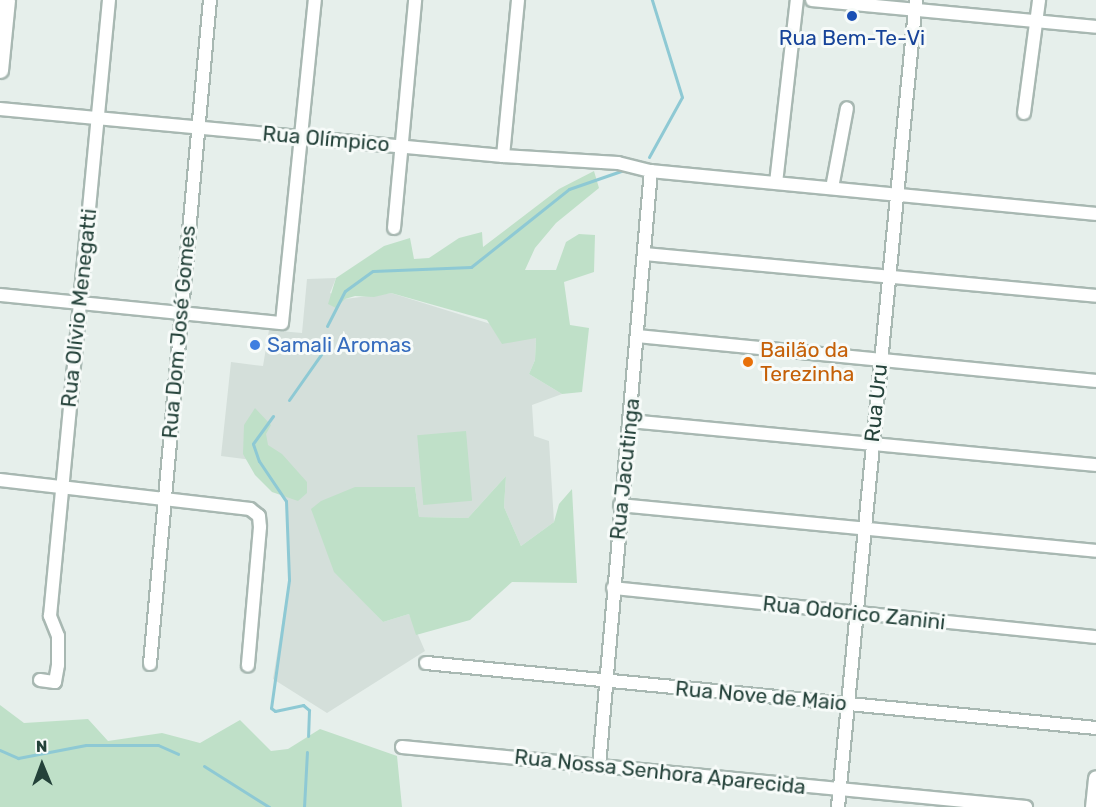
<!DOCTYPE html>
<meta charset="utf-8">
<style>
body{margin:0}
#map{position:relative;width:1096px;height:807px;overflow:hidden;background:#e6efeb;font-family:Rubik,sans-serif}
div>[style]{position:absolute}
.built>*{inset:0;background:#d4dfda}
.green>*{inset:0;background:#bfe0c8;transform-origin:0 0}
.stream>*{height:3px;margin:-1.5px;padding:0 1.5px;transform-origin:1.5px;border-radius:1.5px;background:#8ec9d4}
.roads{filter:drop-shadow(2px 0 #a8b8b2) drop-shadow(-2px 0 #a8b8b2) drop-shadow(0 2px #a8b8b2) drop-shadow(0 -2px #a8b8b2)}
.minor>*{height:12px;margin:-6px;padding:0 6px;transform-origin:6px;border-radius:6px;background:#fff}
.tertiary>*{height:15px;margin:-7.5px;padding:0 7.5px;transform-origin:7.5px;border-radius:7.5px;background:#fff}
.dots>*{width:16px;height:16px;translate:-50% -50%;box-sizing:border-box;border:3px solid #f7fbf9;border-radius:50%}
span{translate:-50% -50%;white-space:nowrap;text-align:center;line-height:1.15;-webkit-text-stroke:6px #f7fbf9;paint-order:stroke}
.transit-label{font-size:21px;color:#164399}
.street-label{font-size:21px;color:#24423a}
.shop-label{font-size:21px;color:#366cbe}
.left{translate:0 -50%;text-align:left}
.food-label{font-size:21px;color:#c56008}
.north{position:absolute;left:12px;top:735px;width:60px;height:60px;-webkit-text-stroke:4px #f7fbf9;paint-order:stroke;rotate:359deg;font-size:16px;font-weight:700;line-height:24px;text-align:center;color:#24423a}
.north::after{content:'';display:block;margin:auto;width:21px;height:27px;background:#24423a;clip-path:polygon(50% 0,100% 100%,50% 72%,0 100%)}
</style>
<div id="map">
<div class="built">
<i style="clip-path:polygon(336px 278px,330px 293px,345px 299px,391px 293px,536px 338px,535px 360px,529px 374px,562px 394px,532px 405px,534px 436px,549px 441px,554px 522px,521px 546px,504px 507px,506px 476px,468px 518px,419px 517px,415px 487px,363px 601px,383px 622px,409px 614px,425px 651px,327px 713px,273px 679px,289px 580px,286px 501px,259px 461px,221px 456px,231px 362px,263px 366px,269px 330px,302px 333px,307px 279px)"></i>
</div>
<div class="green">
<i style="clip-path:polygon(594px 171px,599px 188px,556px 223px,535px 248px,525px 270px,556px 270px,566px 242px,579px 234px,595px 235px,594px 272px,564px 282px,570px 325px,589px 328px,582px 392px,562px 394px,529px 374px,535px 360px,536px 338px,502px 344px,487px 320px,391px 293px,374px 297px,355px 296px,345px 299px,336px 308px,328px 304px,336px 278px,384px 246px,410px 238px,414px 259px,429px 258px,459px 238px,482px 232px,483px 247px,559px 189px)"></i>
<i style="clip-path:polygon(255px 408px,271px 425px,266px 434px,268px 445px,282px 454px,307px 482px,307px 493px,298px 501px,272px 492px,255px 475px,243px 454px,244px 425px)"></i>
<i style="left:466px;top:431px;width:70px;height:49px;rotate:85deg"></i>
<i style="clip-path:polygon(506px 476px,504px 507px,521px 546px,554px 522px,559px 504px,572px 489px,577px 583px,512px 582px,470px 620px,416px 635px,409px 614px,383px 622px,334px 572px,311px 509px,321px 501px,355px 487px,415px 487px,419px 517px,468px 518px)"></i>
<i style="clip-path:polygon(0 705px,24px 723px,88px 719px,108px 741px,162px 733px,200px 743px,240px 720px,271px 751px,288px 749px,320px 729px,397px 756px,402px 807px,0 807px)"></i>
</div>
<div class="stream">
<i style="left:649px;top:157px;width:68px;rotate:-61.2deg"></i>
<i style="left:682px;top:97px;width:102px;rotate:-107.2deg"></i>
<i style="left:327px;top:326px;width:39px;rotate:-63deg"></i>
<i style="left:345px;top:291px;width:34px;rotate:-36deg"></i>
<i style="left:373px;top:271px;width:98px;rotate:-2.3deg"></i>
<i style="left:471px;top:267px;width:125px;rotate:-38.5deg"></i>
<i style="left:569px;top:189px;width:58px;rotate:-19.1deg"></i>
<i style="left:289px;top:400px;width:57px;rotate:-54.9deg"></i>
<i style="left:273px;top:416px;width:34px;rotate:126deg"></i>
<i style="left:253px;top:444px;width:18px;rotate:71deg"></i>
<i style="left:259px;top:461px;width:48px;rotate:56deg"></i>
<i style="left:286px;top:501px;width:79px;rotate:87.8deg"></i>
<i style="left:289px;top:580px;width:129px;rotate:98deg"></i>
<i style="left:271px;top:708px;width:5px;rotate:37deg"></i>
<i style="left:275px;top:711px;width:29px;rotate:-12deg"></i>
<i style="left:303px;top:705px;width:8px;rotate:40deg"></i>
<i style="left:309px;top:710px;width:26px;rotate:92deg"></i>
<i style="left:0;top:750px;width:20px;rotate:24deg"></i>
<i style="left:18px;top:758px;width:69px;rotate:-10.8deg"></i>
<i style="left:86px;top:745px;width:72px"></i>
<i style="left:158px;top:745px;width:22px;rotate:24deg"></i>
<i style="left:204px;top:766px;width:77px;rotate:32.2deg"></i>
<i style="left:304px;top:807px;width:55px;rotate:-86.9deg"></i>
</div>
<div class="roads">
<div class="minor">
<i style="left:812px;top:0;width:285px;rotate:5.4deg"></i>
<i style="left:0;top:109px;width:505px;rotate:5.34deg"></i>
<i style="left:503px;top:156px;width:115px;rotate:3.5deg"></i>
<i style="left:618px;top:163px;width:34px;rotate:14deg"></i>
<i style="left:651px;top:171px;width:447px;rotate:5.5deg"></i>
<i style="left:1024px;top:113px;width:114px;rotate:-82.4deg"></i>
<i style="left:503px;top:156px;width:157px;rotate:-84.5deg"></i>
<i style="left:776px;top:183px;width:184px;rotate:-83.5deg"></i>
<i style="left:832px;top:188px;width:81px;rotate:-79.4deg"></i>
<i style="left:394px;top:228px;width:229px;rotate:-84.7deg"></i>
<i style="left:645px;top:254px;width:453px;rotate:5.3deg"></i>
<i style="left:0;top:295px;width:283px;rotate:5.7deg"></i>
<i style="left:282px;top:323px;width:325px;rotate:-84.2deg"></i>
<i style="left:638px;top:336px;width:460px;rotate:5.6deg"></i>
<i style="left:630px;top:421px;width:468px;rotate:5.4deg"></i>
<i style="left:0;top:480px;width:252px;rotate:6.6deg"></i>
<i style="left:250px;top:509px;width:11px;rotate:38deg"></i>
<i style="left:259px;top:516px;width:11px;rotate:85deg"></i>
<i style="left:260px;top:527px;width:139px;rotate:95deg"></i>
<i style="left:620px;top:505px;width:478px;rotate:5.5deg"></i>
<i style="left:613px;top:588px;width:485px;rotate:5.8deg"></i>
<i style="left:426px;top:663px;width:673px;rotate:5.54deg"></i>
<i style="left:150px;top:664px;width:667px;rotate:-84.84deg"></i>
<i style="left:40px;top:680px;width:15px;rotate:8deg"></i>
<i style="left:55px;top:682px;width:17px;rotate:-80deg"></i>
<i style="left:58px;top:665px;width:29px;rotate:-90deg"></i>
<i style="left:58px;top:636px;width:22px;rotate:-112deg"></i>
<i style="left:50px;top:616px;width:619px;rotate:-84.53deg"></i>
<i style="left:402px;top:747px;width:627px;rotate:5.49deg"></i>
<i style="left:599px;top:766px;width:597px;rotate:-85.01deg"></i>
<i style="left:838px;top:807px;width:811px;rotate:-84.48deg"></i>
</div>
<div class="tertiary">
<i style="left:0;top:70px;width:70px;rotate:-84.3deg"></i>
<i style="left:1093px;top:807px;width:29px;rotate:-84deg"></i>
</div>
</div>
<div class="dots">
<i style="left:852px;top:16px;background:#1a4fb4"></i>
<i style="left:255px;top:345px;background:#3f7fe0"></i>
<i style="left:748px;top:362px;background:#e8710a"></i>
</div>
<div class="transit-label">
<span style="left:852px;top:38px">Rua Bem-Te-Vi</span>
</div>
<div class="street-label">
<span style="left:326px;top:139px;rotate:5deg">Rua Olímpico</span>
<span style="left:79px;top:308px;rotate:-84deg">Rua Olívio Menegatti</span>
<span style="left:179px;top:332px;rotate:-85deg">Rua Dom José Gomes</span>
<span style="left:876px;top:403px;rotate:-84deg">Rua Uru</span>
<span style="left:625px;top:469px;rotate:-84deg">Rua Jacutinga</span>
<span style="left:854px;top:613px;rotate:6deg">Rua Odorico Zanini</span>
<span style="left:761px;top:696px;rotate:5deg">Rua Nove de Maio</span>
<span style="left:660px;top:772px;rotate:6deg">Rua Nossa Senhora Aparecida</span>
</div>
<div class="shop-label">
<span class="left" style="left:267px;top:345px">Samali Aromas</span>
</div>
<div class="food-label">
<span class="left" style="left:760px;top:362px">Bailão da<br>Terezinha</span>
</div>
<div class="north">N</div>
</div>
